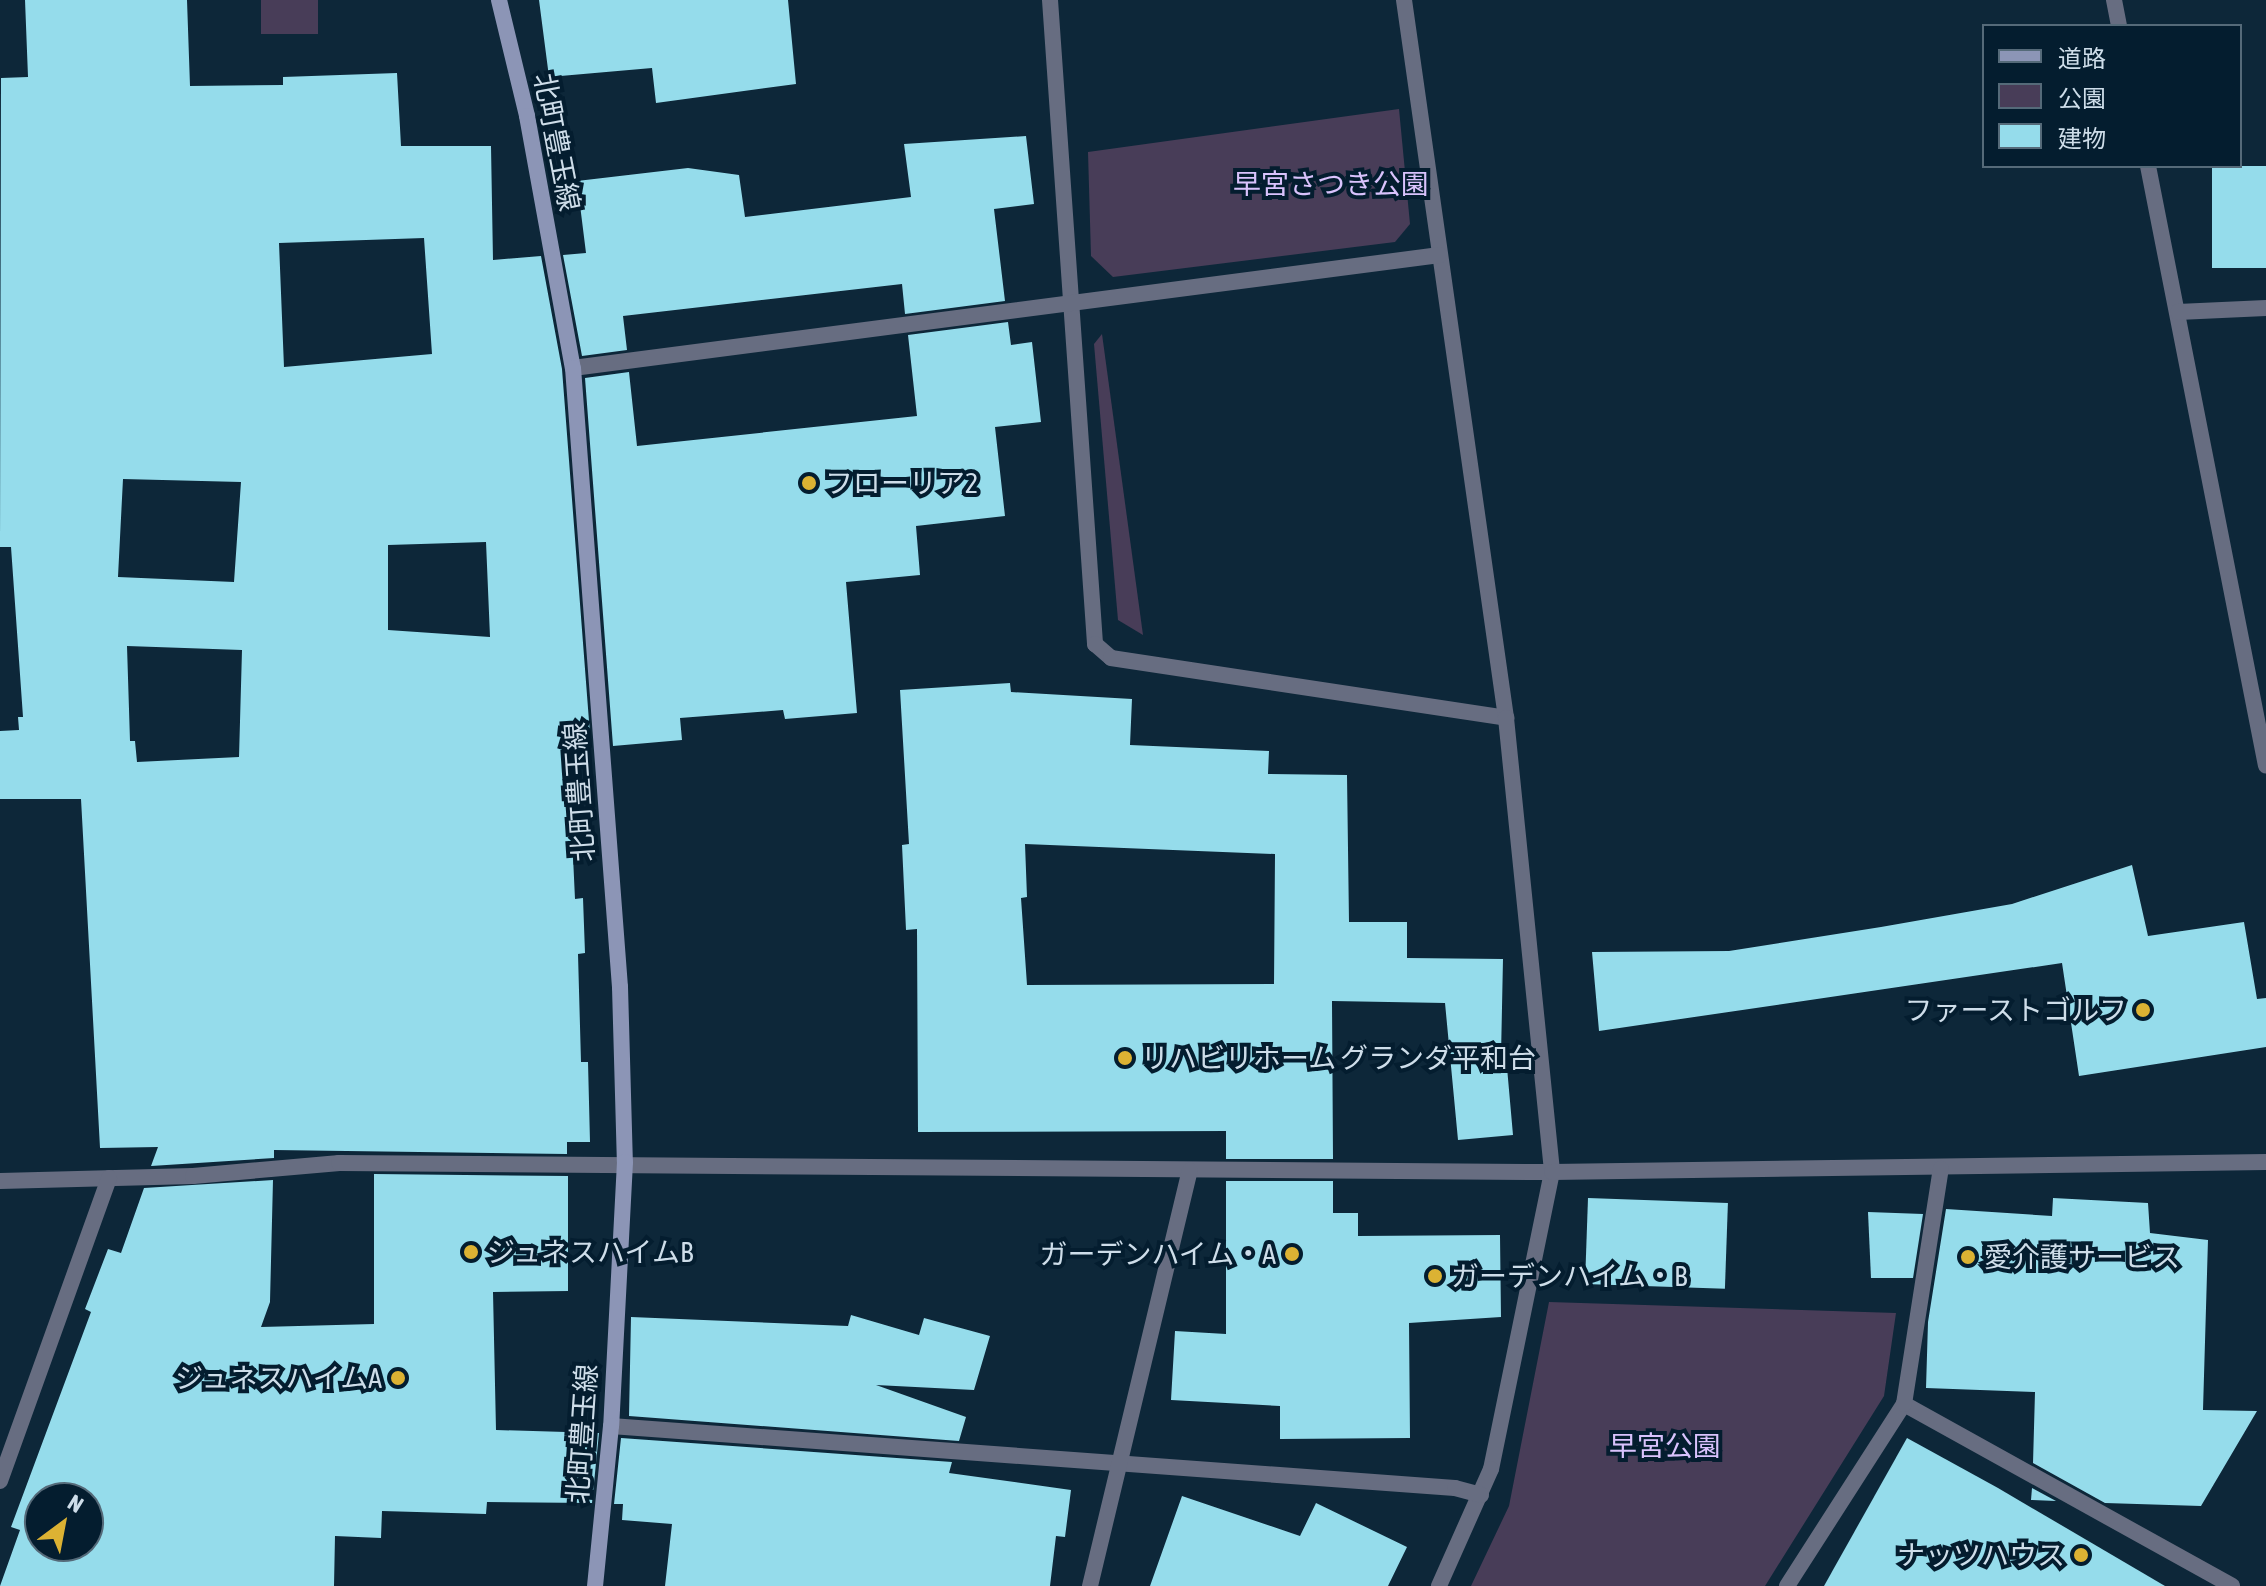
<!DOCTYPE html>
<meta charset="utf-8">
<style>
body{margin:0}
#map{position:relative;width:2266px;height:1586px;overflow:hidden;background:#0d2739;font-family:"Asap Condensed","Noto Sans JP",sans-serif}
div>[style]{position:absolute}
.green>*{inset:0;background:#483d58;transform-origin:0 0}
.building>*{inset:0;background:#95dceb;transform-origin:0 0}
.street>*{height:16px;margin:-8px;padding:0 8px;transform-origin:8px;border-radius:8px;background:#676d81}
.secondary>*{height:16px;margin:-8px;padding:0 8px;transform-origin:8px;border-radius:8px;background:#8c95b6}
.dots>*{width:22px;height:22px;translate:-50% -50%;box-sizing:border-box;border:4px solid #041d2f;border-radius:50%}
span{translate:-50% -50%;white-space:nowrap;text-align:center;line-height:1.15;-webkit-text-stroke:8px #041d2f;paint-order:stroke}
.street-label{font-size:28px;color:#cedde9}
.park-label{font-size:28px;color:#d9c2fc}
.poi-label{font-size:28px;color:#cedde9}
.left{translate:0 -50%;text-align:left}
.right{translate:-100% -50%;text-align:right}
.legend{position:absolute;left:1982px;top:24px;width:260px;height:144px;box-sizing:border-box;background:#041d2f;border:2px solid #556a79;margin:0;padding:10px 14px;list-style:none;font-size:24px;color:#cedde9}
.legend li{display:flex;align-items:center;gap:16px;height:40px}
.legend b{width:40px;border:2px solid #556a79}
.north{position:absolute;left:24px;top:1482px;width:80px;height:80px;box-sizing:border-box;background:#041d2f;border:2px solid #556a79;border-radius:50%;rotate:32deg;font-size:22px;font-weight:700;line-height:32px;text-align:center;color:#cedde9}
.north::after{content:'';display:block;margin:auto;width:28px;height:36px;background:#dcb233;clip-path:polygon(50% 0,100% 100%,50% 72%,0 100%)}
</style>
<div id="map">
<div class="green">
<i style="left:261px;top:0;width:57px;height:34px"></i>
<i style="clip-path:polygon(1399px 109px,1410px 224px,1395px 242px,1113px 277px,1091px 256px,1088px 152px)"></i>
<i style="clip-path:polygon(1102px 334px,1143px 635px,1118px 620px,1094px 344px)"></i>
<i style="clip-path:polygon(1549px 1302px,1896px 1313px,1884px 1396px,1765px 1586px,1471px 1586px,1509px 1506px)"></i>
</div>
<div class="building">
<i style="clip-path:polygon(evenodd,25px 0,187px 0,190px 86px,283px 85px,283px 77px,397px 73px,401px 146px,491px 146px,493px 260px,541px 256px,562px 369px,591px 747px,568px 749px,575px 899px,583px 898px,585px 953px,578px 954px,581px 1062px,588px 1062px,590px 1142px,567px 1142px,567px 1154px,274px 1150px,274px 1158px,151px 1166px,158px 1147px,100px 1148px,81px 799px,0 799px,0 731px,19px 730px,18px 717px,23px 717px,11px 547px,0 547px,1px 78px,28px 77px,25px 0,424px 238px,432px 354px,284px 367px,279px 243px,424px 238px,25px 0,123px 479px,241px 482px,234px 582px,118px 577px,123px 479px,25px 0,486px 542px,490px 637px,388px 630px,388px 545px,486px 542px,25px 0,127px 646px,242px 650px,239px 757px,137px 762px,135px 741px,130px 741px,127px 646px)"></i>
<i style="clip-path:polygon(539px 0,788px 0,796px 84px,656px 103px,652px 68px,549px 77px)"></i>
<i style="clip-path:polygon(1026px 136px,1034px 204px,994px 209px,1005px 301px,905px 314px,902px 284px,623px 316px,627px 350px,582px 356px,563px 255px,586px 253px,577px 181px,688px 168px,739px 175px,745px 217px,911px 197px,904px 144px)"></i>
<i style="left:2212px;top:166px;width:54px;height:102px"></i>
<i style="clip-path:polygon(1008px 322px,1011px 345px,1032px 342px,1041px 422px,995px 427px,1005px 516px,916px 526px,920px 575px,846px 582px,857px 713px,785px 719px,783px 710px,680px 718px,682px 740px,613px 746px,585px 378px,629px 372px,637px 446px,917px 416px,908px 335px)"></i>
<i style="clip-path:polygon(evenodd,1010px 683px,1011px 692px,1132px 699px,1130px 745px,1269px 751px,1268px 774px,1347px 775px,1349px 922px,1407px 922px,1407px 958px,1503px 959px,1501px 1056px,1506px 1056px,1513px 1135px,1458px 1140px,1445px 1003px,1332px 1001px,1333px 1159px,1226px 1159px,1226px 1131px,918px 1132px,917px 929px,906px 930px,902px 845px,909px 844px,900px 690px,1010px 683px,1025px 844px,1275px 854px,1274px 984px,1027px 985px,1021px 898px,1027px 897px,1025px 844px)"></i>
<i style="clip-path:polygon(2132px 865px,2148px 936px,2244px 922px,2257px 999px,2266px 998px,2266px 1047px,2079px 1076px,2062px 963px,1599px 1031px,1592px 952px,1729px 951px,1881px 927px,2012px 904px)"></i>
<i style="clip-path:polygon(evenodd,374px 1174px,568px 1176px,568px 1291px,493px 1292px,496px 1430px,599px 1433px,592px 1503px,487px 1502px,486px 1514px,382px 1511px,381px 1538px,335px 1536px,334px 1586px,0 1586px,20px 1530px,11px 1527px,91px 1312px,85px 1309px,108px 1249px,121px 1253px,144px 1188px,273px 1180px,270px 1302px,261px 1327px,374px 1324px,374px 1174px,40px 1498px,88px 1498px,88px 1546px,40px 1546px,40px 1498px)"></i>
<i style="clip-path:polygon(1226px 1181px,1333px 1181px,1333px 1213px,1358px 1213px,1358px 1236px,1500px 1235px,1501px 1317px,1409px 1323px,1410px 1438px,1280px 1439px,1280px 1406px,1171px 1400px,1175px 1331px,1226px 1334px)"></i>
<i style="left:1588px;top:1198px;width:140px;height:86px;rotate:2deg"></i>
<i style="clip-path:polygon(2053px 1198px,2148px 1203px,2150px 1233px,2208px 1240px,2203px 1410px,2257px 1411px,2201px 1506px,2105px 1503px,2033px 1463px,2035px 1392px,1926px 1388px,1928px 1322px,1946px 1209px,2052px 1216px)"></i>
<i style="clip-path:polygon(1868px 1212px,1923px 1214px,1913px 1278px,1871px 1278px)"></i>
<i style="clip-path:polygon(851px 1315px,919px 1335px,924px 1318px,990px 1336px,974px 1390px,876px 1385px,966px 1417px,959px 1441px,629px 1416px,631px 1317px,848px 1326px)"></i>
<i style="clip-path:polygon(621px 1438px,952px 1462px,949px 1473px,1071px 1490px,1065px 1537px,1056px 1536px,1050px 1586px,665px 1586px,672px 1524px,622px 1520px,623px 1504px,614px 1504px)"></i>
<i style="clip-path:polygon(1907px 1438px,1998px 1488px,2165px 1586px,1824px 1586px)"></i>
<i style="clip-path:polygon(2032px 1488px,2056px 1501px,2031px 1500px)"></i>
<i style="clip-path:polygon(1182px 1496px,1300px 1536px,1316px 1503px,1407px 1547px,1388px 1586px,1150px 1586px)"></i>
</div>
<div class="street">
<i style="left:1050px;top:0;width:646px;rotate:86deg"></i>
<i style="left:1095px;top:644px;width:21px;rotate:41deg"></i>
<i style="left:1111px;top:658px;width:400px;rotate:8.6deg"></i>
<i style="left:1404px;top:0;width:725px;rotate:81.91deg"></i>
<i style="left:1506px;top:718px;width:456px;rotate:84.2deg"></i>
<i style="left:1552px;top:1172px;width:303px;rotate:101.6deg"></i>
<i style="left:1491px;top:1469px;width:128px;rotate:114deg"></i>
<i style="left:2114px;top:0;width:26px;rotate:79deg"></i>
<i style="left:2148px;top:166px;width:611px;rotate:78.87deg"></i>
<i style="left:2178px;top:312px;width:88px;rotate:-2.6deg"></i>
<i style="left:573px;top:368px;width:874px;rotate:-7.43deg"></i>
<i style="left:0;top:1181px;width:193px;rotate:-1.5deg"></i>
<i style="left:193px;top:1176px;width:147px;rotate:-5.1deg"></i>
<i style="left:339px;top:1163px;width:1213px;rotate:0.43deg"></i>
<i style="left:1552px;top:1172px;width:714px;rotate:-0.8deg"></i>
<i style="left:1904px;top:1404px;width:375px;rotate:29deg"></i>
<i style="left:611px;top:1426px;width:846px;rotate:4.2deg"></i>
<i style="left:1455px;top:1488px;width:27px;rotate:15deg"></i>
<i style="left:0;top:1481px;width:322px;rotate:-70.2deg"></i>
<i style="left:1090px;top:1586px;width:427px;rotate:-76.5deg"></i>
<i style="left:1787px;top:1586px;width:216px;rotate:-57.3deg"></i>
<i style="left:1904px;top:1404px;width:238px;rotate:-81.1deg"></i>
</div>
<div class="secondary">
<i style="left:499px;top:0;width:119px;rotate:76.4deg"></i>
<i style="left:527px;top:116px;width:256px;rotate:79.7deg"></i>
<i style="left:573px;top:368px;width:621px;rotate:85.66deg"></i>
<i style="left:620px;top:987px;width:175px;rotate:88.4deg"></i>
<i style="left:625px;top:1162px;width:264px;rotate:93deg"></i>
<i style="left:611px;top:1426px;width:161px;rotate:95.7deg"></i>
</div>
<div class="dots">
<i style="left:809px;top:483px;background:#dcb233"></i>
<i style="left:2143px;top:1010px;background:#dcb233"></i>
<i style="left:1125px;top:1058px;background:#dcb233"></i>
<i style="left:471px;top:1252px;background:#dcb233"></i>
<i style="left:1292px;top:1254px;background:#dcb233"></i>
<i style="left:1968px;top:1257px;background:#dcb233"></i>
<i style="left:1435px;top:1276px;background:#dcb233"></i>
<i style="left:398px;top:1378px;background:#dcb233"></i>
<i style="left:2081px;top:1555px;background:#dcb233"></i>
</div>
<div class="street-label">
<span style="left:557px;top:142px;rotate:79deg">北町豊玉線</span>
<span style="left:579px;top:792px;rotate:-94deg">北町豊玉線</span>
<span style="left:582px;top:1434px;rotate:-86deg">北町豊玉線</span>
</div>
<div class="park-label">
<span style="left:1331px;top:184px">早宮さつき公園</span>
<span style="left:1665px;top:1446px">早宮公園</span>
</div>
<div class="poi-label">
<span class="left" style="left:825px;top:483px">フローリア2</span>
<span class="right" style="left:2127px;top:1010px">ファーストゴルフ</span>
<span class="left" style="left:1141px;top:1058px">リハビリホーム グランダ平和台</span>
<span class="left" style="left:487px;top:1252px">ジュネスハイムB</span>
<span class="right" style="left:1276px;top:1254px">ガーデンハイム・A</span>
<span class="left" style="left:1984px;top:1257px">愛介護サービス</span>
<span class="left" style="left:1451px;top:1276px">ガーデンハイム・B</span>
<span class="right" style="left:382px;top:1378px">ジュネスハイムA</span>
<span class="right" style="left:2065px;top:1555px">ナッツハウス</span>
</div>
<ul class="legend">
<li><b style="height:10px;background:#8c95b6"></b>道路</li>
<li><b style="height:22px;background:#483d58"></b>公園</li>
<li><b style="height:22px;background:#95dceb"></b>建物</li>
</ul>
<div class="north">N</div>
</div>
